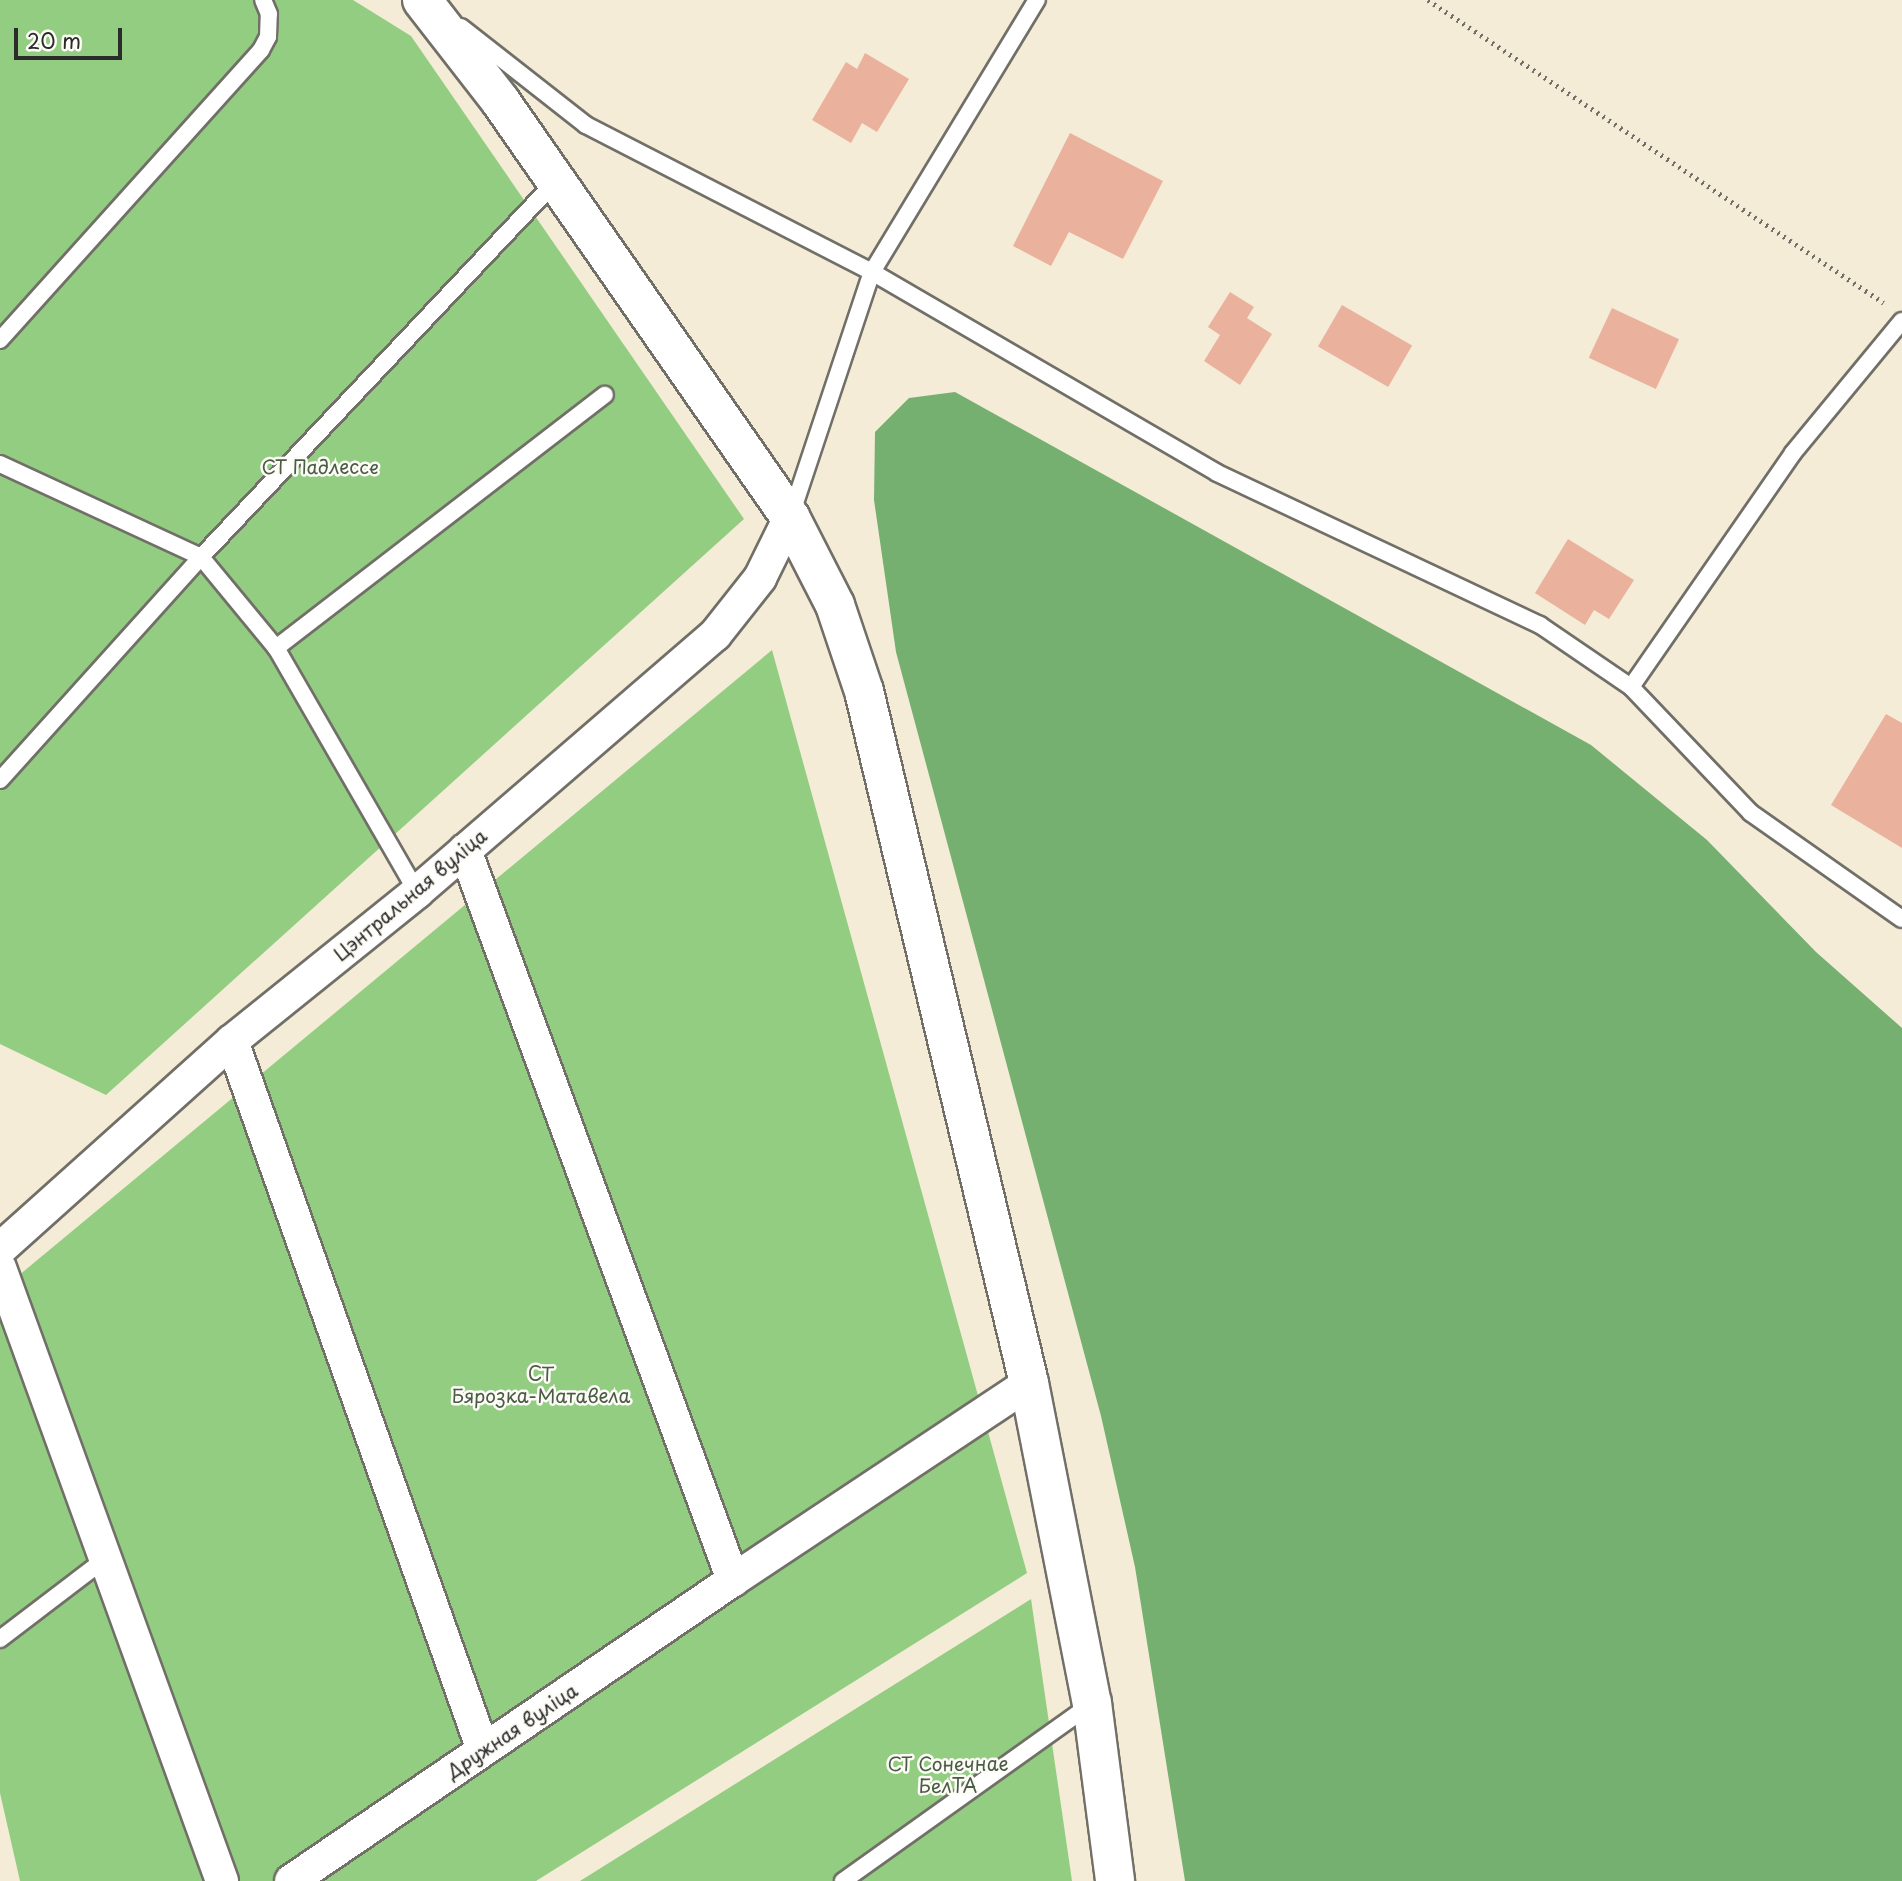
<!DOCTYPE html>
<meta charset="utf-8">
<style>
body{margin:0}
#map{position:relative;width:1902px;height:1881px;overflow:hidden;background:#f4ecd7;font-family:"Playpen Sans",sans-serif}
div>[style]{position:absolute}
.green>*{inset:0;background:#92cd82}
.forest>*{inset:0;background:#75b070}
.building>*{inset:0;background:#eab29d;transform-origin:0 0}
.path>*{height:4.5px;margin-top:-2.25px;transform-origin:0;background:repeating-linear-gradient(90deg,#716f67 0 2px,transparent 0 7px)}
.roads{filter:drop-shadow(2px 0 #716f67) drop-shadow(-2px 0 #716f67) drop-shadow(0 2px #716f67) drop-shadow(0 -2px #716f67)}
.lane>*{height:16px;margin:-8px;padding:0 8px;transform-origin:8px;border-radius:8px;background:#fff}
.street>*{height:32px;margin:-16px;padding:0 16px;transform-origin:16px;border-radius:16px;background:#fff}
.secondary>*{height:38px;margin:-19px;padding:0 19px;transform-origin:19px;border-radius:19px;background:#fff}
span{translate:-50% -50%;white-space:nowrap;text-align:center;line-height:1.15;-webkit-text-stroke:5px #fdfcf7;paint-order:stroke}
.park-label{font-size:19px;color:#4a5c45}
.street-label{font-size:19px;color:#2b2b2b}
.scale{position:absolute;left:14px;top:28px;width:108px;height:32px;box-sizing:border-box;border:4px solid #2b2b2b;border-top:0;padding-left:9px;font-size:21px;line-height:24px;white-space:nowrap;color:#2b2b2b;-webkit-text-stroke:5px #fdfcf7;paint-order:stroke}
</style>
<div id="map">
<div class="green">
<i style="clip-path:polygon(0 0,353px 0,411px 36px,744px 519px,106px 1095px,0 1044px)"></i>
<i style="clip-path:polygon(772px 650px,1027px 1573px,536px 1881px,20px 1881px,0 1793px,0 1291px)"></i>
<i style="clip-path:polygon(1031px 1599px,1072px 1881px,580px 1881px)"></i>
</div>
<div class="forest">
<i style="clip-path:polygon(955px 392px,1591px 745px,1707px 840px,1816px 952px,1902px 1028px,1902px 1881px,1185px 1881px,1135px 1567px,1101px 1416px,896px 652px,874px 500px,875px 432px,909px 398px)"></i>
</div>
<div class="building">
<i style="clip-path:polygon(865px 53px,909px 79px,877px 132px,862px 123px,851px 143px,812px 120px,846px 62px,857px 69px)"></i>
<i style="clip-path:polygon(1070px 133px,1163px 181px,1123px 259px,1069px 232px,1051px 266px,1013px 246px)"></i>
<i style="clip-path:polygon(1230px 292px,1254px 307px,1247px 318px,1272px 334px,1240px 385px,1204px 361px,1220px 335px,1208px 327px)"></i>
<i style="left:1342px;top:305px;width:81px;height:48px;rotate:30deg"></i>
<i style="left:1612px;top:308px;width:74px;height:55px;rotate:25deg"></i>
<i style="clip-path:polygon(1568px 539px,1634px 580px,1609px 619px,1594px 610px,1585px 625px,1535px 593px)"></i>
<i style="clip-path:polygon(1886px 714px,1902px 723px,1902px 848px,1831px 805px)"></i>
</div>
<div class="path">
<i style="left:1428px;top:0;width:547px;rotate:33.6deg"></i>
</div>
<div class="roads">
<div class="lane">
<i style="left:461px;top:27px;width:159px;rotate:38.1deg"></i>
<i style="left:586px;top:125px;width:322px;rotate:27.2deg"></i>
<i style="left:872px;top:272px;width:399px;rotate:30.2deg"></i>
<i style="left:1217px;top:473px;width:357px;rotate:25.2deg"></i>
<i style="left:1540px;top:625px;width:110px;rotate:34.3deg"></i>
<i style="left:1631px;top:687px;width:174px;rotate:46.4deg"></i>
<i style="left:1751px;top:813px;width:184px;rotate:35.1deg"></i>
<i style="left:0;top:340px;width:390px;rotate:-48deg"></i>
<i style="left:261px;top:50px;width:15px;rotate:-62deg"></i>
<i style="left:268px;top:37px;width:23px;rotate:-88deg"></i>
<i style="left:269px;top:14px;width:15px;rotate:-113deg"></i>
<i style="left:0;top:464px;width:221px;rotate:24.8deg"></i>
<i style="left:201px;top:557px;width:300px;rotate:132deg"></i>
<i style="left:792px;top:512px;width:253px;rotate:-71.6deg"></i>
<i style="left:872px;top:272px;width:318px;rotate:-58.8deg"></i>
<i style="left:276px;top:648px;width:118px;rotate:-129.5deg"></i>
<i style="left:201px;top:557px;width:517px;rotate:-46.65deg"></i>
<i style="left:1631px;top:687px;width:285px;rotate:-55.3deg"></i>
<i style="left:1793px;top:453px;width:171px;rotate:-50.5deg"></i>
<i style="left:417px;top:892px;width:282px;rotate:-120deg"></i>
<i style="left:276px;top:648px;width:415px;rotate:-37.6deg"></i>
<i style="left:0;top:1639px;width:132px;rotate:-37.3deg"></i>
<i style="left:843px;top:1881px;width:303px;rotate:-35.5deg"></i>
</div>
<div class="street">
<i style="left:465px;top:850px;width:778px;rotate:69.84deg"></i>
<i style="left:733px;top:1580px;width:356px;rotate:-33.6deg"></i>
<i style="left:232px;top:1041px;width:752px;rotate:70.51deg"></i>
<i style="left:0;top:1249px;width:312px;rotate:-41.9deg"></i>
<i style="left:232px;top:1041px;width:238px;rotate:-38.8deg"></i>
<i style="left:417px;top:892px;width:394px;rotate:-40.8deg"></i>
<i style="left:715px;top:635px;width:73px;rotate:-51.7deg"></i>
<i style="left:760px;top:578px;width:68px;rotate:-63.8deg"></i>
<i style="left:0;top:1268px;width:652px;rotate:70.09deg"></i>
<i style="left:291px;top:1881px;width:535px;rotate:-34.25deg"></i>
</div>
<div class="secondary">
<i style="left:422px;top:0;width:129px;rotate:52.2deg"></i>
<i style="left:501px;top:102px;width:506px;rotate:55.15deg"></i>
<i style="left:790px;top:517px;width:99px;rotate:62.9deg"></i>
<i style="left:835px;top:605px;width:91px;rotate:71.4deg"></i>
<i style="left:864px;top:691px;width:711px;rotate:76.59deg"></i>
<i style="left:1029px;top:1383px;width:326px;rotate:78.9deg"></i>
<i style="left:1092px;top:1703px;width:179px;rotate:82.6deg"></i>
</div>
</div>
<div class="park-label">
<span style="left:320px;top:467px">СТ Падлессе</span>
<span style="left:541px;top:1385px">СТ<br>Бярозка-Матавела</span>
<span style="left:948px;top:1775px">СТ Сонечнае<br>БелТА</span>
</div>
<div class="street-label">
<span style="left:410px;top:895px;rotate:-40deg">Цэнтральная вуліца</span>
<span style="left:512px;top:1731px;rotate:-34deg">Дружная вуліца</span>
</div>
<div class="scale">20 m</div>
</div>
